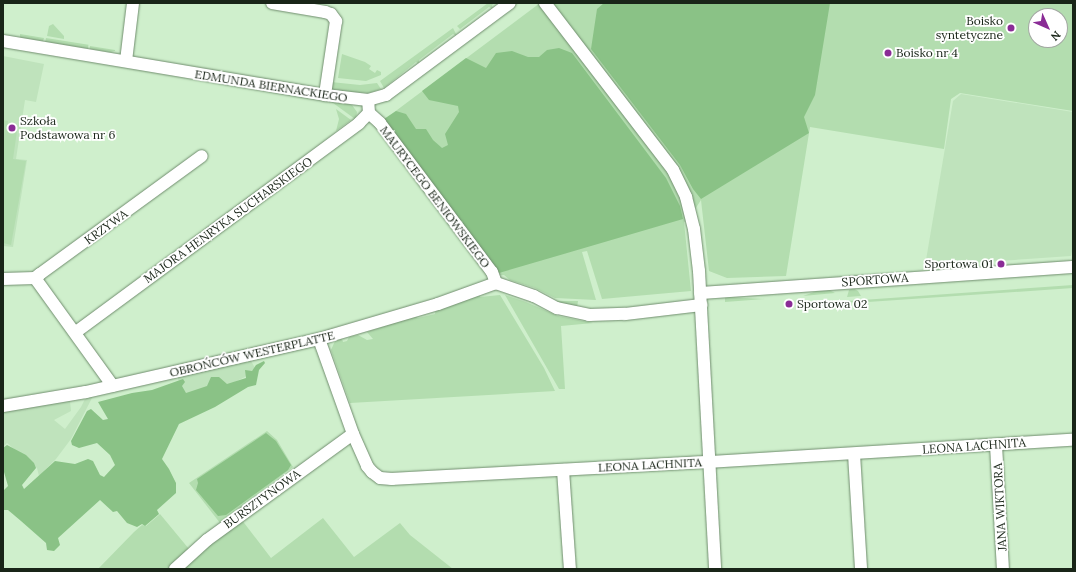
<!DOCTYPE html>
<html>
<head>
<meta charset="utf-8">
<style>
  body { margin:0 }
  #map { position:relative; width:1076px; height:572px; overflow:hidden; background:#cfefcc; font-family:Lora,serif }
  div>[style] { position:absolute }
  .built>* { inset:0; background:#bfe3bc }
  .green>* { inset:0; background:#b3ddaf; transform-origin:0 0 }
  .forest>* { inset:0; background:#8ac286 }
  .roads { filter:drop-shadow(0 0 1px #708d6e) drop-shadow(0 0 1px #708d6e) }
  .minor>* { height:12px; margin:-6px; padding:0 6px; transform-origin:6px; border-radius:6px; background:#fff }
  .dots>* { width:11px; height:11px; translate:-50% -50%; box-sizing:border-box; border:2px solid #fff; border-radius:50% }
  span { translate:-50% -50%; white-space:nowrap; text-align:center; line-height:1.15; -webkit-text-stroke:3.5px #fff; paint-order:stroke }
  .poi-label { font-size:12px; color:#192518 }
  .right { translate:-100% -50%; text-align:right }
  .left { translate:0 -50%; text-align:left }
  .street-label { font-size:12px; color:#192518 }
  .frame { position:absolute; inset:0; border:4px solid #192518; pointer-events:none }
  .north { position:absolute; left:1028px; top:8px; width:40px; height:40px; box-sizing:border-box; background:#fff; border:1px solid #a3a8a3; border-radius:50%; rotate:135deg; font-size:11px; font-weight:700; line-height:16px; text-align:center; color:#192518 }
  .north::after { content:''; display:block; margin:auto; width:14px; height:18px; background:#8a2c96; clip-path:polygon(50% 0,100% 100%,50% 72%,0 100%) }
</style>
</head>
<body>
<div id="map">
  <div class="built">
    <i style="clip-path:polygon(3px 56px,44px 64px,36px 102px,25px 100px,16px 159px,27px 160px,13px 247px,3px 246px)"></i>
    <i style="clip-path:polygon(961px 94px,1073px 112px,1073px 246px,1071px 256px,925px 266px,953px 101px)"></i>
    <i style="clip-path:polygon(250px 359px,255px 368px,245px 377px,227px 386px,183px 396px,177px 375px)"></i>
    <i style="clip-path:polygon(93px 396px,71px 439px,56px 459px,39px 476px,37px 468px,7px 443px,3px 447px,3px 411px,70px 401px,71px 411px,54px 420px,65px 429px,81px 407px,86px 397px)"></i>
  </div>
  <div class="green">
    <i style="clip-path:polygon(488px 3px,495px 3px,492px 5px,493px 9px,489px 7px,460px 29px,457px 26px)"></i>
    <i style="clip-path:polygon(evenodd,540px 3px,1073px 3px,1073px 111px,960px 93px,951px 99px,944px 149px,810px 127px,786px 276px,727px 278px,709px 271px,701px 200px,688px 220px,684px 222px,691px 291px,602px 299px,587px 251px,582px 252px,596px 300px,555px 298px,535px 288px,510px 280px,504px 275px,490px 276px,377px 125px,540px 3px,1036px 16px,1060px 16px,1060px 40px,1036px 40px,1036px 16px)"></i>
    <i style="clip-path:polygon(53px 24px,64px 36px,64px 39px,47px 36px,49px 26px)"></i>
    <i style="clip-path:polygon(453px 28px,457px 36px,453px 34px,419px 60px,419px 64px,416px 62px,384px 88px,380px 81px)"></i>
    <i style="clip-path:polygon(20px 34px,44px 38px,43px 41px,20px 38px)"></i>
    <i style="left:46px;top:38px;width:43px;height:4px;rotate:9deg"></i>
    <i style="clip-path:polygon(90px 46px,115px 50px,115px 51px,110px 52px,90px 49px)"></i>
    <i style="clip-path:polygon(342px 54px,365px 62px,371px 66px,369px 69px,375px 73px,377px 70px,381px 72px,381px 75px,366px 81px,338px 78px)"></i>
    <i style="clip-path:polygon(331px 82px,360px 85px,377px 83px,381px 89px,369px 93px,348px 92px,331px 89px)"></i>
    <i style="clip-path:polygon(329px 100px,352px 105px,357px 112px,356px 118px,355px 119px)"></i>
    <i style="clip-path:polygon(336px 109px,351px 120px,336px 131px,339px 119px)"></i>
    <i style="clip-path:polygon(3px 120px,8px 121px,7px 129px,17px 131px,13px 159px,26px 161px,11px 245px,3px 243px)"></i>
    <i style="clip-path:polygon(1073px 285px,1073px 288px,853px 303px,848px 301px)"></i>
    <i style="clip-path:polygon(853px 288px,858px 291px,861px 296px,847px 297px,849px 290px)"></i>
    <i style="clip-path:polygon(829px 290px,835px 293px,803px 296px,817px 291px)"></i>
    <i style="clip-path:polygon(480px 294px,480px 297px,500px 295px,544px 368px,555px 391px,350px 403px,331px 350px,335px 341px,342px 339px,343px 342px,347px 341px,349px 337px,358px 335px,367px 340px,373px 339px,367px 332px,415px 316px,418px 318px,435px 314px,436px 309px)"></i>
    <i style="clip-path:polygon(505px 295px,526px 302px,558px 316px,593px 323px,561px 326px,565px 389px,559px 389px)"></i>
    <i style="clip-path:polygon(725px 297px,727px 297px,765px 299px,725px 302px)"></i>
    <i style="clip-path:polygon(554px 301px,578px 301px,577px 308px)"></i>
    <i style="clip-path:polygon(267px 431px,277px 440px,293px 467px,235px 511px,271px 558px,323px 518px,354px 557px,400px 523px,410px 535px,453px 569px,98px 569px,134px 532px,142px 525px,146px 526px,160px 514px,189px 549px,220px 523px,189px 483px)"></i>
  </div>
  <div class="forest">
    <i style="clip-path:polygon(604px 3px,830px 3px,815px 95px,804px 117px,809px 133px,701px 199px,693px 189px,680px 165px,591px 49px,597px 9px)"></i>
    <i style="clip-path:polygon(559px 48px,572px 53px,666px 178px,680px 206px,683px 219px,499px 273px,384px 119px,396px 111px,406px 114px,416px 129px,426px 129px,433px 140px,442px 148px,448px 145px,445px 134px,459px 112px,458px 106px,429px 100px,422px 91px,466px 58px,486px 68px,496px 53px,512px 51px,528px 57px,539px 57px,547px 50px)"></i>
    <i style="clip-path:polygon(264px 361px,265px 363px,259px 370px,256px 385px,248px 387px,215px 407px,179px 424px,162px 459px,169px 469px,176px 483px,176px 493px,157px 510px,159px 514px,145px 526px,142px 524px,137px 527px,127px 523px,117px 511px,113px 512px,100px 500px,58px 538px,60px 545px,54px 551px,47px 550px,46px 543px,21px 521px,8px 510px,3px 510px,3px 491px,8px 486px,4px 472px,3px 453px,3px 448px,7px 445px,26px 455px,34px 463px,36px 468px,22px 485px,24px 489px,55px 461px,75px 464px,88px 459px,93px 461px,100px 475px,104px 477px,115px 465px,110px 455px,97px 443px,79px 448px,72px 445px,71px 441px,87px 411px,91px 409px,103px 420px,108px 419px,98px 402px,132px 393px,152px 390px,183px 379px,185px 382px,182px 386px,186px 393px,207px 386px,211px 377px,219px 377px,227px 384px,246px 378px,245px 370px,252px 371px,256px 365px)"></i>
    <i style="clip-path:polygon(266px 433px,276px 441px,291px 465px,288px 470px,226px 515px,218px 516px,196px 490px,198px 483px,197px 479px)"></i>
  </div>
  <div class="roads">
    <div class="minor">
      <i style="left:272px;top:3px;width:54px;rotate:9.6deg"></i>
      <i style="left:325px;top:12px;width:6px;rotate:18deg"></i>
      <i style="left:331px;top:14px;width:9px;rotate:54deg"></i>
      <i style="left:336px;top:21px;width:75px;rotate:98.5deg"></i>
      <i style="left:545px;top:3px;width:210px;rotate:52.5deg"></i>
      <i style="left:673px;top:170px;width:30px;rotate:64deg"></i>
      <i style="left:686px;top:197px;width:33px;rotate:76deg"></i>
      <i style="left:694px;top:229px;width:42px;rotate:83.2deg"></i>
      <i style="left:699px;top:271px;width:298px;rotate:86.9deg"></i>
      <i style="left:3px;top:41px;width:326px;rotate:9.5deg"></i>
      <i style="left:325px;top:95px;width:43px;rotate:6.6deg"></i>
      <i style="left:368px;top:100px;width:19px;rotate:-16deg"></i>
      <i style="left:386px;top:95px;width:154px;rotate:-36.6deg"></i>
      <i style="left:126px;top:61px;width:58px;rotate:-83.1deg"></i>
      <i style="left:369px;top:113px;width:15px;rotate:42deg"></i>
      <i style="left:380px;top:123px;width:186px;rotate:53.1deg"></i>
      <i style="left:492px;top:272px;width:12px;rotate:70deg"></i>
      <i style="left:35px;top:278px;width:133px;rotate:54.2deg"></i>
      <i style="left:3px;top:279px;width:32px;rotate:-2deg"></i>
      <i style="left:35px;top:278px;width:6px;rotate:-39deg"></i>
      <i style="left:40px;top:274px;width:200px;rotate:-36.1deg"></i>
      <i style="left:496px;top:283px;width:40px;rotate:18.9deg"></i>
      <i style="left:534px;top:296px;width:26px;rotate:28deg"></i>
      <i style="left:557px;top:308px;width:33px;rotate:12deg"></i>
      <i style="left:589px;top:315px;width:36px;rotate:-2deg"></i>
      <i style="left:625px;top:314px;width:77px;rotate:-6.8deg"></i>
      <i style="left:700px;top:293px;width:374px;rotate:-4deg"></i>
      <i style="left:76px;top:332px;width:352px;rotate:-36.4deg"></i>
      <i style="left:359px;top:123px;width:14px;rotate:-45deg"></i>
      <i style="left:369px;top:113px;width:13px;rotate:-94deg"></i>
      <i style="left:319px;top:339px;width:101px;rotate:70.3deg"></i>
      <i style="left:353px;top:434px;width:35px;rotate:66deg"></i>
      <i style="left:367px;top:466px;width:8px;rotate:50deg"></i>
      <i style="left:372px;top:472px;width:10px;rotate:37deg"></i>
      <i style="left:380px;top:478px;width:12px;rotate:5deg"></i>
      <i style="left:392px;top:479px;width:317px;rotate:-3.1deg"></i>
      <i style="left:709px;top:462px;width:365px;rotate:-3.5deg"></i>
      <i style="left:3px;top:406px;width:84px;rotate:-9.6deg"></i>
      <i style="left:86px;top:392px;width:239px;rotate:-12.8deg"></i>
      <i style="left:319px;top:339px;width:124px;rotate:-16.4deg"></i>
      <i style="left:438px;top:304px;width:62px;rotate:-19.9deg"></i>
      <i style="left:996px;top:445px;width:124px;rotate:86.8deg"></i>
      <i style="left:854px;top:454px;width:115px;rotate:86.5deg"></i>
      <i style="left:563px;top:470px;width:99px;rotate:86deg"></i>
      <i style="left:175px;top:569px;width:43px;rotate:-42.2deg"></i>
      <i style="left:207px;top:540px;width:180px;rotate:-36deg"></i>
    </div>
  </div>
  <div class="dots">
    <i style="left:1011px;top:28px;background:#8a2c96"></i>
    <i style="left:888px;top:53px;background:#8a2c96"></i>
    <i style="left:12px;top:128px;background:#8a2c96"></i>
    <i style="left:1001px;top:264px;background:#8a2c96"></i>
    <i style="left:789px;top:304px;background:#8a2c96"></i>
  </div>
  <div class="poi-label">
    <span class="right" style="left:1003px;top:28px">Boisko<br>syntetyczne</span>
    <span class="left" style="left:896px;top:53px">Boisko nr 4</span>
    <span class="left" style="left:20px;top:128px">Szkoła<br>Podstawowa nr 6</span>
    <span class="right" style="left:993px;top:264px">Sportowa 01</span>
    <span class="left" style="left:797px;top:304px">Sportowa 02</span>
  </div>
  <div class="street-label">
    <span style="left:271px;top:86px;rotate:9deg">EDMUNDA BIERNACKIEGO</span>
    <span style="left:435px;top:197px;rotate:53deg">MAURYCEGO BENIOWSKIEGO</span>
    <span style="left:228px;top:220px;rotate:-36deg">MAJORA HENRYKA SUCHARSKIEGO</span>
    <span style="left:106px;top:227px;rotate:-36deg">KRZYWA</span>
    <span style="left:875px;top:280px;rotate:-4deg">SPORTOWA</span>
    <span style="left:252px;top:354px;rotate:-13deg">OBROŃCÓW WESTERPLATTE</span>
    <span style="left:974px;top:446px;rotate:-4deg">LEONA LACHNITA</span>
    <span style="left:650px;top:465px;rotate:-3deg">LEONA LACHNITA</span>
    <span style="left:262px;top:499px;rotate:-36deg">BURSZTYNOWA</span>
    <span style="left:1000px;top:507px;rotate:-93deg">JANA WIKTORA</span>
  </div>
  <div class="frame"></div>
  <div class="north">N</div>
</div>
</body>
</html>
